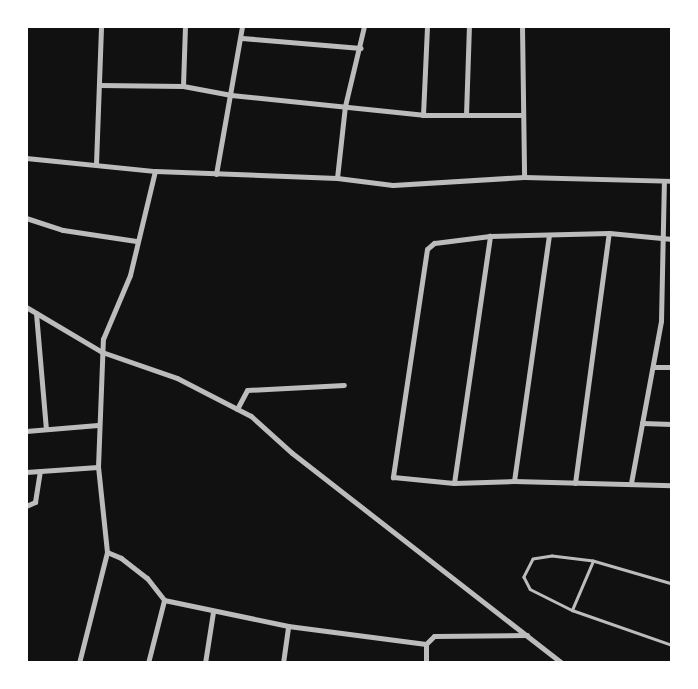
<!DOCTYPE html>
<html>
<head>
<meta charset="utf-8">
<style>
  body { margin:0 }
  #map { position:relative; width:698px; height:689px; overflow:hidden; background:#111; font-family:Lato,sans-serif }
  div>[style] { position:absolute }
  .service>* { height:2.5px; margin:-1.25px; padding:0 1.25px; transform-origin:1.25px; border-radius:1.25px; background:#bcbcbc }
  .minor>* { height:5px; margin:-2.5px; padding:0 2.5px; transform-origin:2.5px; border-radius:2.5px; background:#bcbcbc }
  span { translate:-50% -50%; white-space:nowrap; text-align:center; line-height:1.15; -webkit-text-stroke:5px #fff; paint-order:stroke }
  .frame { position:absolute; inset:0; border:28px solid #fff; pointer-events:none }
</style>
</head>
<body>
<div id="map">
  <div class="service">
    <i style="left:672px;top:584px;width:82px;rotate:-163.8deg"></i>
    <i style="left:593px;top:561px;width:41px;rotate:-173deg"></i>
    <i style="left:552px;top:556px;width:19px;rotate:171deg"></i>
    <i style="left:533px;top:559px;width:20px;rotate:117deg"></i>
    <i style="left:524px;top:577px;width:13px;rotate:63deg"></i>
    <i style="left:530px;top:589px;width:47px;rotate:26.6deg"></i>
    <i style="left:572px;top:610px;width:106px;rotate:19.3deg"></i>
    <i style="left:572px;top:610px;width:53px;rotate:-66.8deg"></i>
  </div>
  <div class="minor">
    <i style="left:522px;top:26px;width:151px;rotate:89.2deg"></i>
    <i style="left:242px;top:38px;width:119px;rotate:4.8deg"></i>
    <i style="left:100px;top:85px;width:83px;rotate:0.7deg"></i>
    <i style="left:183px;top:86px;width:49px;rotate:10.6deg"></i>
    <i style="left:231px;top:95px;width:193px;rotate:5.9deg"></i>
    <i style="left:423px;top:115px;width:99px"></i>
    <i style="left:183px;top:86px;width:60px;rotate:-88.1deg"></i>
    <i style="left:423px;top:115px;width:89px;rotate:-87.4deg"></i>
    <i style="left:466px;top:115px;width:89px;rotate:-88.1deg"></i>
    <i style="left:26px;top:158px;width:130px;rotate:5.8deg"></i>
    <i style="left:155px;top:171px;width:182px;rotate:2.2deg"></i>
    <i style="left:337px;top:178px;width:56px;rotate:7.1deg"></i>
    <i style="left:393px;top:185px;width:131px;rotate:-3.5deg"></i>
    <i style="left:524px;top:177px;width:148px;rotate:1.5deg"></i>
    <i style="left:96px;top:164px;width:138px;rotate:-87.9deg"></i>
    <i style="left:216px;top:174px;width:150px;rotate:-80deg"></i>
    <i style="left:337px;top:178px;width:72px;rotate:-83.7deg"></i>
    <i style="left:345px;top:106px;width:82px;rotate:-76.6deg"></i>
    <i style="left:26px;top:218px;width:39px;rotate:18deg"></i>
    <i style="left:63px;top:230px;width:74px;rotate:8.6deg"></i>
    <i style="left:672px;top:239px;width:63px;rotate:-174.6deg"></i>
    <i style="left:609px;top:233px;width:119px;rotate:178.6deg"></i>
    <i style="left:490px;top:236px;width:56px;rotate:172.9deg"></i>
    <i style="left:434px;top:243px;width:9px;rotate:139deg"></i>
    <i style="left:427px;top:249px;width:231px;rotate:98.5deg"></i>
    <i style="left:393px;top:477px;width:61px;rotate:5.6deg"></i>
    <i style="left:454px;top:483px;width:60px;rotate:-1.9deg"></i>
    <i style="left:514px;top:481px;width:158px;rotate:1.5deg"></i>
    <i style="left:26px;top:307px;width:88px;rotate:30.6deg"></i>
    <i style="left:102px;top:352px;width:79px;rotate:19.1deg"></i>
    <i style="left:177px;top:378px;width:83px;rotate:27.2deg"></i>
    <i style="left:251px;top:416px;width:55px;rotate:42.1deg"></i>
    <i style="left:292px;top:453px;width:342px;rotate:37.9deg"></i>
    <i style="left:36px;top:313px;width:116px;rotate:85.1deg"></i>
    <i style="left:654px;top:367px;width:18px"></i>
    <i style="left:237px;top:409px;width:21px;rotate:-62deg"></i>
    <i style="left:247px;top:390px;width:97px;rotate:-3deg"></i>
    <i style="left:642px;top:423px;width:30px;rotate:2deg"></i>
    <i style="left:26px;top:431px;width:72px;rotate:-4.8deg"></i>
    <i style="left:26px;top:472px;width:72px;rotate:-4deg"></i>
    <i style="left:514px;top:481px;width:248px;rotate:-81.9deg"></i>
    <i style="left:454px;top:483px;width:250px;rotate:-81.7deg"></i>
    <i style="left:575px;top:483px;width:252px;rotate:-82.3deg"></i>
    <i style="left:631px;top:483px;width:165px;rotate:-79.5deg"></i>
    <i style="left:661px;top:321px;width:140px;rotate:-88.8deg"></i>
    <i style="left:26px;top:506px;width:10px;rotate:-24deg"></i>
    <i style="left:35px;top:502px;width:31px;rotate:-81deg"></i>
    <i style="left:107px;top:552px;width:15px;rotate:23deg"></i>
    <i style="left:121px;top:558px;width:33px;rotate:38deg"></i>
    <i style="left:147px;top:578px;width:28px;rotate:52deg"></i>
    <i style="left:164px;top:600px;width:127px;rotate:11.8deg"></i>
    <i style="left:288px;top:626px;width:139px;rotate:7.4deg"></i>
    <i style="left:79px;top:663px;width:114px;rotate:-75.8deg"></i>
    <i style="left:107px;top:552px;width:85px;rotate:-96deg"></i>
    <i style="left:98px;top:467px;width:128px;rotate:-87.8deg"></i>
    <i style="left:103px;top:339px;width:69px;rotate:-67.1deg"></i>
    <i style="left:130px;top:275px;width:107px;rotate:-76.5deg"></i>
    <i style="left:148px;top:663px;width:65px;rotate:-75.7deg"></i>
    <i style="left:205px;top:663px;width:52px;rotate:-81.1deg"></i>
    <i style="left:283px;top:663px;width:37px;rotate:-82deg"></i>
    <i style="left:426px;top:663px;width:19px;rotate:-90deg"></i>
    <i style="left:426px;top:644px;width:11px;rotate:-45deg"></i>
    <i style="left:434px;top:636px;width:93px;rotate:-0.6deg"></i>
  </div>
  <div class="frame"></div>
</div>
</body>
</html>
